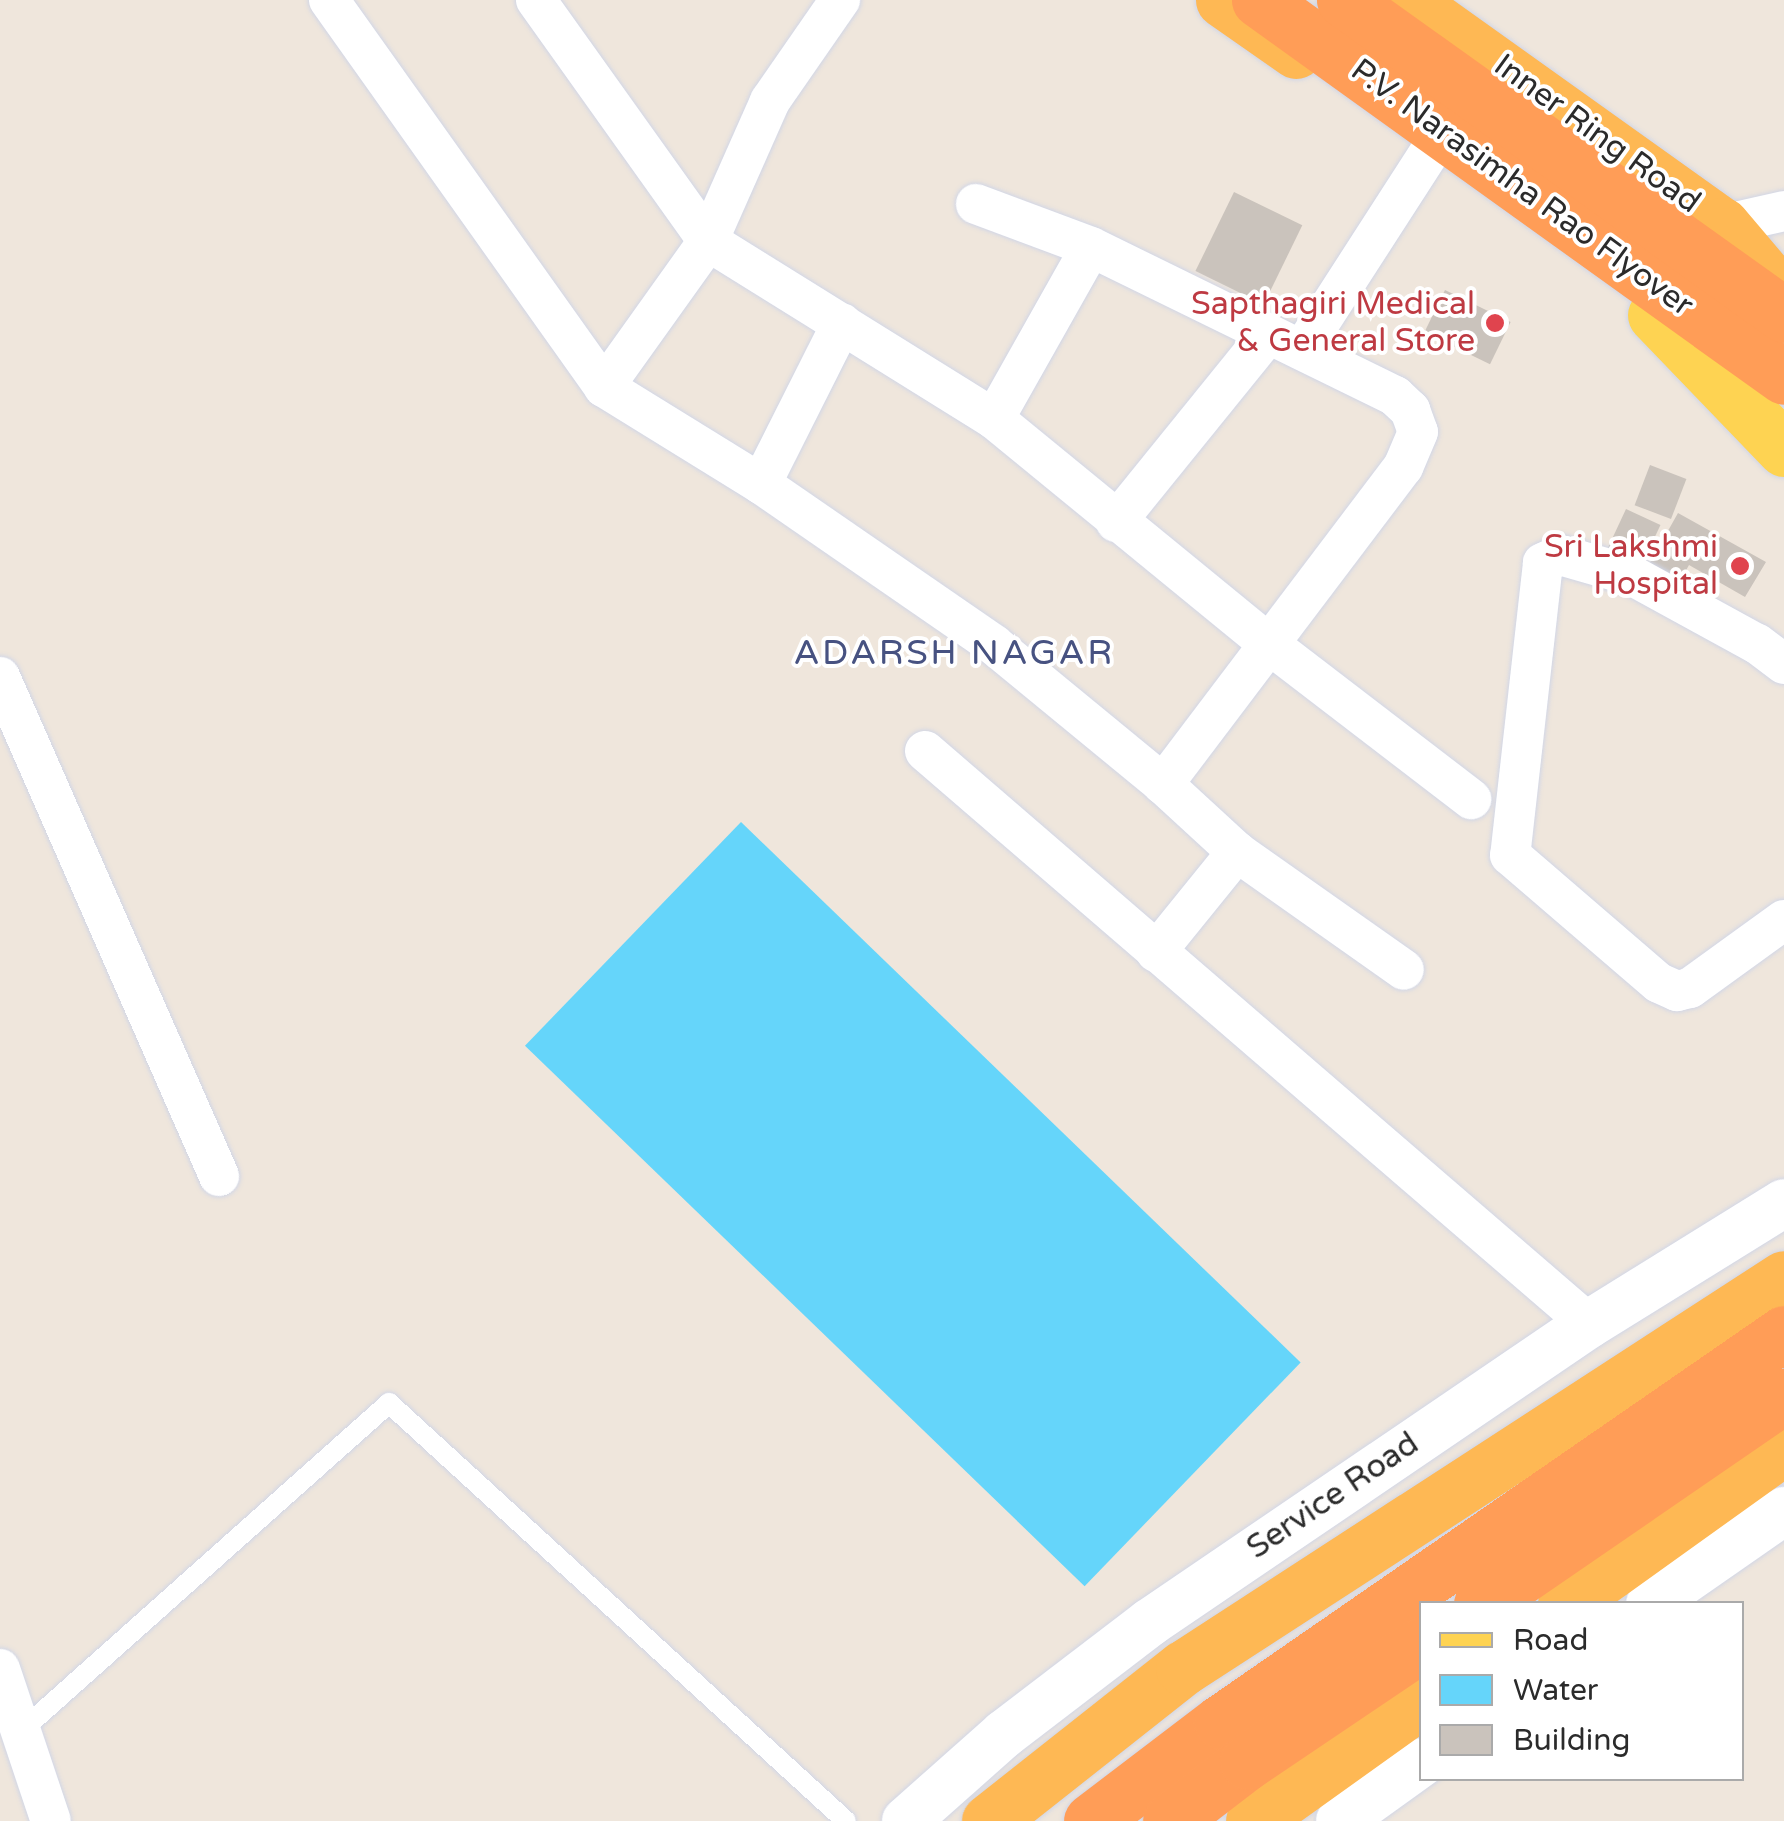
<!DOCTYPE html>
<html>
<head>
<meta charset="utf-8">
<style>
  body { margin:0 }
  #map { position:relative; width:1784px; height:1821px; overflow:hidden; background:#efe6dc; font-family:"Varela Round",sans-serif }
  div>[style] { position:absolute }
  .water>* { inset:0; background:#65d5fa; transform-origin:0 0 }
  .building>* { inset:0; background:#cac3bc; transform-origin:0 0 }
  .roads { filter:drop-shadow(0 0 2px #d1d6e6) drop-shadow(0 0 2px #d1d6e6) }
  .service>* { height:20px; margin:-10px; padding:0 10px; transform-origin:10px; border-radius:10px; background:#fff }
  .minor>* { height:40px; margin:-20px; padding:0 20px; transform-origin:20px; border-radius:20px; background:#fff }
  .tertiary>* { height:48px; margin:-24px; padding:0 24px; transform-origin:24px; border-radius:24px; background:#fff }
  .primary>* { height:55px; margin:-27.5px; padding:0 27.5px; transform-origin:27.5px; border-radius:27.5px; background:#fed352 }
  .trunk>* { height:55px; margin:-27.5px; padding:0 27.5px; transform-origin:27.5px; border-radius:27.5px; background:#feb854 }
  .motorway>* { height:55px; margin:-27.5px; padding:0 27.5px; transform-origin:27.5px; border-radius:27.5px; background:#ff9d57 }
  .dots>* { width:28px; height:28px; translate:-50% -50%; box-sizing:border-box; border:5px solid #fff; border-radius:50% }
  span { translate:-50% -50%; white-space:nowrap; text-align:center; line-height:1.15; -webkit-text-stroke:8px #fff; paint-order:stroke }
  .street-label { font-size:32px; color:#2b2b2b }
  .health-label { font-size:32px; color:#be3a42 }
  .right { translate:-100% -50%; text-align:right }
  .neighbourhood-label { font-size:35px; color:#475281; letter-spacing:2.5px }
  .legend { position:absolute; left:1419px; top:1601px; width:325px; height:180px; box-sizing:border-box; background:#fff; border:2px solid #aaa; margin:0; padding:12px 18px; list-style:none; font-size:30px; color:#2b2b2b }
  .legend li { display:flex; align-items:center; gap:20px; height:50px }
  .legend b { width:50px; border:2px solid #aaa }
</style>
</head>
<body>
<div id="map">
  <div class="water">
    <i style="left:741px;top:822px;width:778px;height:311px;rotate:44deg"></i>
  </div>
  <div class="building">
    <i style="left:1234px;top:192px;width:76px;height:88px;rotate:26deg"></i>
    <i style="left:1445px;top:290px;width:73px;height:47px;rotate:26deg"></i>
    <i style="left:1650px;top:465px;width:39px;height:43px;rotate:21deg"></i>
    <i style="left:1626px;top:509px;width:38px;height:46px;rotate:25deg"></i>
    <i style="clip-path:polygon(1678px 513px,1766px 562px,1745px 597px,1689px 565px,1673px 594px,1642px 577px)"></i>
  </div>
  <div class="roads">
    <div class="service">
      <i style="left:21px;top:1731px;width:493px;rotate:-41.7deg"></i>
      <i style="left:389px;top:1403px;width:619px;rotate:42.45deg"></i>
    </div>
    <div class="minor">
      <i style="left:329px;top:0;width:475px;rotate:54.6deg"></i>
      <i style="left:604px;top:387px;width:185px;rotate:31.7deg"></i>
      <i style="left:761px;top:484px;width:283px;rotate:34.6deg"></i>
      <i style="left:994px;top:645px;width:219px;rotate:39.4deg"></i>
      <i style="left:1163px;top:784px;width:100px;rotate:42.6deg"></i>
      <i style="left:1237px;top:852px;width:204px;rotate:35.2deg"></i>
      <i style="left:536px;top:0;width:296px;rotate:54.5deg"></i>
      <i style="left:708px;top:241px;width:337px;rotate:31.9deg"></i>
      <i style="left:994px;top:419px;width:355px;rotate:39.3deg"></i>
      <i style="left:1269px;top:644px;width:255px;rotate:37.5deg"></i>
      <i style="left:976px;top:204px;width:123px;rotate:20.5deg"></i>
      <i style="left:1091px;top:247px;width:339px;rotate:26.1deg"></i>
      <i style="left:1395px;top:396px;width:21px;rotate:43deg"></i>
      <i style="left:1410px;top:410px;width:23px;rotate:70deg"></i>
      <i style="left:1418px;top:432px;width:38px;rotate:113deg"></i>
      <i style="left:1403px;top:467px;width:398px;rotate:127.1deg"></i>
      <i style="left:1722px;top:225px;width:64px;rotate:-12.7deg"></i>
      <i style="left:1302px;top:350px;width:242px;rotate:-57.2deg"></i>
      <i style="left:604px;top:387px;width:179px;rotate:-54.5deg"></i>
      <i style="left:708px;top:241px;width:153px;rotate:-66.1deg"></i>
      <i style="left:770px;top:101px;width:123px;rotate:-55.3deg"></i>
      <i style="left:994px;top:419px;width:197px;rotate:-60.6deg"></i>
      <i style="left:761px;top:484px;width:180px;rotate:-63.3deg"></i>
      <i style="left:1116px;top:522px;width:242px;rotate:-51deg"></i>
      <i style="left:1784px;top:664px;width:34px;rotate:-143deg"></i>
      <i style="left:1757px;top:644px;width:141px;rotate:-151.3deg"></i>
      <i style="left:1633px;top:576px;width:76px;rotate:-164deg"></i>
      <i style="left:1560px;top:555px;width:19px;rotate:155deg"></i>
      <i style="left:1543px;top:563px;width:294px;rotate:96.4deg"></i>
      <i style="left:1510px;top:855px;width:196px;rotate:40.7deg"></i>
      <i style="left:1659px;top:983px;width:20px;rotate:24deg"></i>
      <i style="left:1677px;top:991px;width:13px;rotate:-13deg"></i>
      <i style="left:1690px;top:988px;width:116px;rotate:-35.9deg"></i>
      <i style="left:0;top:677px;width:545px;rotate:66.3deg"></i>
      <i style="left:925px;top:751px;width:877px;rotate:40.79deg"></i>
      <i style="left:1156px;top:952px;width:129px;rotate:-51deg"></i>
      <i style="left:0;top:1669px;width:160px;rotate:71.5deg"></i>
    </div>
    <div class="tertiary">
      <i style="left:1650px;top:1604px;width:163px;rotate:-34.8deg"></i>
      <i style="left:906px;top:1821px;width:131px;rotate:-41.6deg"></i>
      <i style="left:1004px;top:1734px;width:183px;rotate:-37.4deg"></i>
      <i style="left:1149px;top:1623px;width:532px;rotate:-34.2deg"></i>
      <i style="left:1589px;top:1324px;width:229px;rotate:-31.8deg"></i>
      <i style="left:1340px;top:1821px;width:101px;rotate:-35.7deg"></i>
    </div>
    <div class="primary">
      <i style="left:1655px;top:315px;width:186px;rotate:46.1deg"></i>
    </div>
    <div class="trunk">
      <i style="left:1223px;top:0;width:89px;rotate:34.9deg"></i>
      <i style="left:1406px;top:0;width:388px;rotate:35.5deg"></i>
      <i style="left:1722px;top:225px;width:96px;rotate:49.7deg"></i>
      <i style="left:1565px;top:1604px;width:269px;rotate:-35.6deg"></i>
      <i style="left:989px;top:1821px;width:247px;rotate:-38.3deg"></i>
      <i style="left:1183px;top:1668px;width:716px;rotate:-32.98deg"></i>
      <i style="left:1253px;top:1821px;width:208px;rotate:-35.6deg"></i>
    </div>
    <div class="motorway">
      <i style="left:1259px;top:0;width:646px;rotate:35.68deg"></i>
      <i style="left:1344px;top:0;width:541px;rotate:35.6deg"></i>
      <i style="left:1481px;top:1604px;width:368px;rotate:-34.5deg"></i>
      <i style="left:1091px;top:1821px;width:163px;rotate:-37.3deg"></i>
      <i style="left:1221px;top:1722px;width:684px;rotate:-34.64deg"></i>
      <i style="left:1170px;top:1821px;width:97px;rotate:-37.5deg"></i>
      <i style="left:1247px;top:1762px;width:211px;rotate:-34deg"></i>
    </div>
  </div>
  <div class="dots">
    <i style="left:1495px;top:323px;background:#e0444e"></i>
    <i style="left:1740px;top:566px;background:#e0444e"></i>
  </div>
  <div class="street-label">
    <span style="left:1597px;top:134px;rotate:36deg">Inner Ring Road</span>
    <span style="left:1522px;top:188px;rotate:36deg">P.V. Narasimha Rao Flyover</span>
    <span style="left:1333px;top:1496px;rotate:-34deg">Service Road</span>
  </div>
  <div class="health-label">
    <span class="right" style="left:1475px;top:323px">Sapthagiri Medical<br>&amp; General Store</span>
    <span class="right" style="left:1718px;top:566px">Sri Lakshmi<br>Hospital</span>
  </div>
  <div class="neighbourhood-label">
    <span style="left:954px;top:653px">ADARSH NAGAR</span>
  </div>
  <ul class="legend">
  <li><b style="height:12px;background:#fed352"></b>Road</li>
  <li><b style="height:28px;background:#65d5fa"></b>Water</li>
  <li><b style="height:28px;background:#cac3bc"></b>Building</li>
  </ul>
</div>
</body>
</html>
